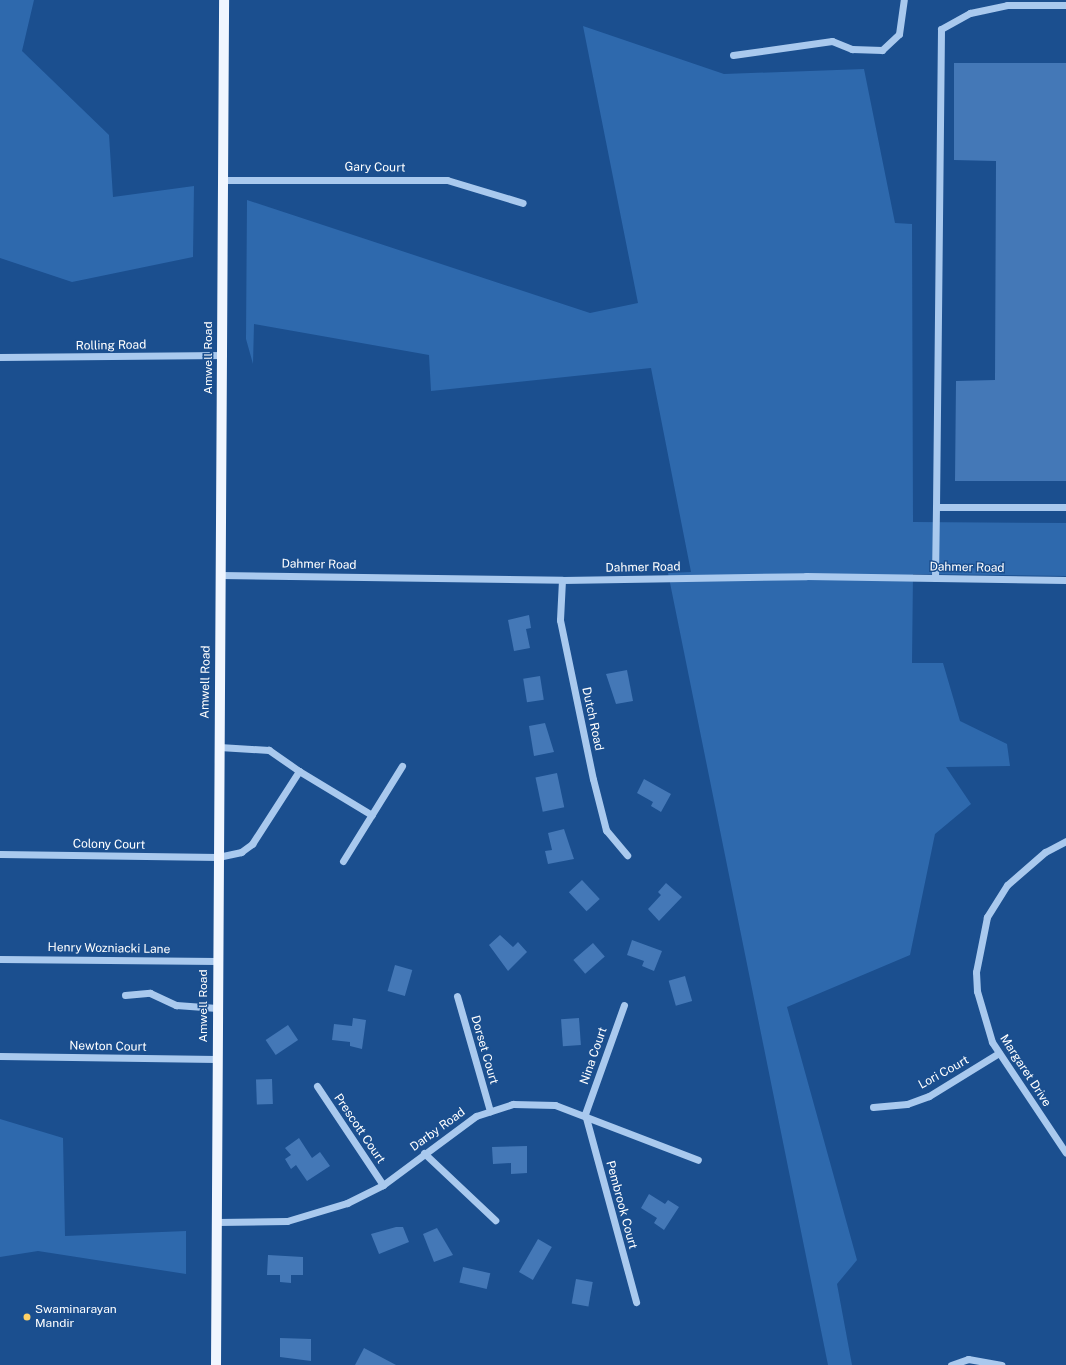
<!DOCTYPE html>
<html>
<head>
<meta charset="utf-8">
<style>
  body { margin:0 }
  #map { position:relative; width:1066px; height:1365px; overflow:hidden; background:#1b4f8f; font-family:"Public Sans",sans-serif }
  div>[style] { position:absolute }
  .green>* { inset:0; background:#2e69ad }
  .building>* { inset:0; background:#4478b7; transform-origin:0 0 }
  .minor>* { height:7px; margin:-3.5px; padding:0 3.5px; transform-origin:3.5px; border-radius:3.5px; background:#a9c9ee }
  .major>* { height:10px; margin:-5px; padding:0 5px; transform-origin:5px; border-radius:5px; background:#f0f6ff }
  .dots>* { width:11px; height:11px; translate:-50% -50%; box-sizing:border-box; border:2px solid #1b4f8f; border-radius:50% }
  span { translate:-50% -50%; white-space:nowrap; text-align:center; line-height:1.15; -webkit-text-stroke:3px #1b4f8f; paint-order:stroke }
  .street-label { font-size:12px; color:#fff }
  .poi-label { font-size:12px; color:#fff }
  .left { translate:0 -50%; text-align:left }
</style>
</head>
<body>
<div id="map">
  <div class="green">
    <i style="clip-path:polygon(0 0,34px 0,22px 51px,109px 135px,113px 197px,194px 186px,193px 257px,72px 282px,0 258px)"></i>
    <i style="clip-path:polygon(583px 26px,724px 74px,864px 69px,895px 223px,912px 224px,913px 522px,1066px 523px,1066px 576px,913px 574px,912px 663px,943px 663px,960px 721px,1007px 744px,1010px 766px,946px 767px,971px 804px,935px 834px,910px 955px,787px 1007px,857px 1260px,837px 1284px,852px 1365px,828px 1365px,668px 573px,691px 572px,651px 368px,431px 391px,429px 355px,254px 324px,253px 364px,246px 339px,247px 200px,590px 313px,638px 303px)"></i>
    <i style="clip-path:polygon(0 1119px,63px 1138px,65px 1236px,186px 1231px,186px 1274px,38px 1251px,0 1257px)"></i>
  </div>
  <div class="building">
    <i style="clip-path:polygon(954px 63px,1066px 63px,1066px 481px,955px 481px,956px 381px,995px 380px,996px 161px,954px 160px)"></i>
    <i style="clip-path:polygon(529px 615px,531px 628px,526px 629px,530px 648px,514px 651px,508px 620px)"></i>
    <i style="clip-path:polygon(627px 670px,633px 701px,616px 704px,606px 674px)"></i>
    <i style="left:540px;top:676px;width:24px;height:17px;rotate:81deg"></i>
    <i style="clip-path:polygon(545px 723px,554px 752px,534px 756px,529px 726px)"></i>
    <i style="left:557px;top:773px;width:35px;height:22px;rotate:78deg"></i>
    <i style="clip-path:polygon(644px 779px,671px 794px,661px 812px,651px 806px,653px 802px,637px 793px)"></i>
    <i style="clip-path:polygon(564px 829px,574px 859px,548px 864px,545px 851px,552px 850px,548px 833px)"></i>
    <i style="left:582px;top:880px;width:26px;height:18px;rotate:47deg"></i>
    <i style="clip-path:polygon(666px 883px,682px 897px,659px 921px,648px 909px,661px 895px,658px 892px)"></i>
    <i style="clip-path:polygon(500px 935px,513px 947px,518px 942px,527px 952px,508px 971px,489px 945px)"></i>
    <i style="clip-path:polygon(632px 940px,662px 951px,654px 971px,642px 966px,644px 961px,627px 955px)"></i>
    <i style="left:593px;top:943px;width:18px;height:26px;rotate:49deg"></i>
    <i style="left:395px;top:965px;width:18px;height:27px;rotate:16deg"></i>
    <i style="left:685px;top:976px;width:26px;height:17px;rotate:74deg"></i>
    <i style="clip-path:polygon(353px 1018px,366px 1020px,362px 1049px,350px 1046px,350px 1042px,332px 1040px,334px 1024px,352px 1026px)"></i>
    <i style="left:579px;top:1018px;width:27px;height:18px;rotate:86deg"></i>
    <i style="left:288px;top:1025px;width:18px;height:27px;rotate:56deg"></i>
    <i style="left:272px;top:1079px;width:25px;height:16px;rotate:88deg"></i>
    <i style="clip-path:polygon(299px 1138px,312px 1158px,320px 1152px,330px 1166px,307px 1181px,296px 1165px,291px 1169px,285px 1159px,291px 1155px,285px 1148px)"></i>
    <i style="clip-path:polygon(527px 1146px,527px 1173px,511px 1174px,511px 1163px,493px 1164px,492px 1147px)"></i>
    <i style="clip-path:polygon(649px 1194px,665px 1204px,668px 1200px,679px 1207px,664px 1230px,654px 1223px,657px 1218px,641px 1208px)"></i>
    <i style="clip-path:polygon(396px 1227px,403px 1227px,409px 1242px,379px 1254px,371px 1234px)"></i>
    <i style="clip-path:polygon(437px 1228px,453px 1255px,434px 1262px,423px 1234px)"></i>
    <i style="left:538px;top:1239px;width:16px;height:38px;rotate:30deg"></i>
    <i style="clip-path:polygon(268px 1255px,303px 1257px,303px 1275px,291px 1275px,291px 1283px,280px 1282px,280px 1275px,267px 1275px)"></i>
    <i style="left:463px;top:1267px;width:28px;height:16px;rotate:13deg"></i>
    <i style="left:576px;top:1279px;width:17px;height:25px;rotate:10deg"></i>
    <i style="clip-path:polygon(280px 1338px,311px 1339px,311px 1361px,280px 1357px)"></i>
    <i style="clip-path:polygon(364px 1348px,396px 1365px,355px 1365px)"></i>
  </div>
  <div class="minor">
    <i style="left:733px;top:55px;width:100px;rotate:-8deg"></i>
    <i style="left:832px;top:41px;width:22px;rotate:22deg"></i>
    <i style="left:852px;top:49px;width:30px;rotate:2deg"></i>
    <i style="left:882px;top:50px;width:23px;rotate:-43deg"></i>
    <i style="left:899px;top:34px;width:34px;rotate:-82deg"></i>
    <i style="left:223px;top:180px;width:224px"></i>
    <i style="left:447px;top:180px;width:79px;rotate:16.8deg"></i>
    <i style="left:0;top:357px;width:223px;rotate:-0.5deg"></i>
    <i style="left:936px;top:507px;width:478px;rotate:-89.4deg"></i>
    <i style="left:941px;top:29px;width:33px;rotate:-29deg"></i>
    <i style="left:970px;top:13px;width:38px;rotate:-12deg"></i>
    <i style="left:1007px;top:5px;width:59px"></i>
    <i style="left:220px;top:575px;width:342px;rotate:0.8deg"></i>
    <i style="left:562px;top:580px;width:244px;rotate:-0.9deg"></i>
    <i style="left:806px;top:576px;width:260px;rotate:0.9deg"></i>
    <i style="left:935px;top:578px;width:71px;rotate:-89.2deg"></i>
    <i style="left:936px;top:507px;width:130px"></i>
    <i style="left:562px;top:580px;width:40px;rotate:92.9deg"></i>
    <i style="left:560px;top:620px;width:162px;rotate:78.3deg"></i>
    <i style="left:593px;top:779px;width:53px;rotate:75.7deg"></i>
    <i style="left:606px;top:830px;width:33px;rotate:50deg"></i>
    <i style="left:299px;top:771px;width:85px;rotate:31.1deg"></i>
    <i style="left:1066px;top:841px;width:24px;rotate:152deg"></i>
    <i style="left:1045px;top:852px;width:50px;rotate:139deg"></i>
    <i style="left:1007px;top:885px;width:38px;rotate:122deg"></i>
    <i style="left:987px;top:917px;width:56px;rotate:101.3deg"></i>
    <i style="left:976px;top:972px;width:19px;rotate:87deg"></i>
    <i style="left:977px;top:991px;width:53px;rotate:73.6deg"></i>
    <i style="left:992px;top:1042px;width:133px;rotate:56.3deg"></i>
    <i style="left:0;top:854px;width:218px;rotate:0.8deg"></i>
    <i style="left:218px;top:857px;width:24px;rotate:-12deg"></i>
    <i style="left:241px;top:852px;width:14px;rotate:-36deg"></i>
    <i style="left:252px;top:844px;width:87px;rotate:-57.2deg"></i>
    <i style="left:299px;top:771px;width:37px;rotate:-145deg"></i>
    <i style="left:269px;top:750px;width:50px;rotate:-176.6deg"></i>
    <i style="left:343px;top:861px;width:112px;rotate:-58.2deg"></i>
    <i style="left:0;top:959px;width:217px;rotate:0.5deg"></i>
    <i style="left:125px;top:995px;width:25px;rotate:-5deg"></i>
    <i style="left:150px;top:993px;width:29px;rotate:25deg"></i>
    <i style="left:176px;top:1005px;width:41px;rotate:4.2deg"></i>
    <i style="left:457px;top:996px;width:120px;rotate:74deg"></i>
    <i style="left:624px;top:1005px;width:116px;rotate:109.7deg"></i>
    <i style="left:585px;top:1114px;width:195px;rotate:74.8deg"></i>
    <i style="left:0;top:1056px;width:216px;rotate:0.8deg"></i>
    <i style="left:317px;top:1086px;width:119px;rotate:56.3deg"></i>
    <i style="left:873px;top:1107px;width:34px;rotate:-5deg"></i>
    <i style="left:907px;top:1104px;width:23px;rotate:-20deg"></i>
    <i style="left:929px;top:1096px;width:82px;rotate:-31.6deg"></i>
    <i style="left:424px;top:1153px;width:98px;rotate:43.3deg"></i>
    <i style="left:217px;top:1222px;width:70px;rotate:-0.8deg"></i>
    <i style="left:287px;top:1221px;width:63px;rotate:-16.7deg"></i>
    <i style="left:347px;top:1203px;width:40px;rotate:-26.6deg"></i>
    <i style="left:383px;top:1185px;width:116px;rotate:-36.6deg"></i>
    <i style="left:476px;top:1116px;width:39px;rotate:-18deg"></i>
    <i style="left:513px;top:1104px;width:42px;rotate:1.4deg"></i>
    <i style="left:555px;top:1105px;width:153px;rotate:21deg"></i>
    <i style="left:951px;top:1365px;width:18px;rotate:-19deg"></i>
    <i style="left:968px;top:1359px;width:34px;rotate:10deg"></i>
  </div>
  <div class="major">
    <i style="left:216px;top:1365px;width:1365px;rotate:-89.66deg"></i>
  </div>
  <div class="dots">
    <i style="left:27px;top:1317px;background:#ffd166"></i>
  </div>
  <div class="street-label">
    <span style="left:375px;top:168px;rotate:1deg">Gary Court</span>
    <span style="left:111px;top:346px;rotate:-1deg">Rolling Road</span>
    <span style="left:209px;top:358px;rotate:-90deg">Amwell Road</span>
    <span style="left:319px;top:565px;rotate:1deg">Dahmer Road</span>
    <span style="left:643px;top:568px;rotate:-1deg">Dahmer Road</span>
    <span style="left:967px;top:568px;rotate:1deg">Dahmer Road</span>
    <span style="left:206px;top:682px;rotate:-89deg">Amwell Road</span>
    <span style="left:592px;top:719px;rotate:78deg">Dutch Road</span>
    <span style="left:109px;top:845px;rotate:1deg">Colony Court</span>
    <span style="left:109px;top:949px;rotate:1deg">Henry Wozniacki Lane</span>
    <span style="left:204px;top:1006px;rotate:-90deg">Amwell Road</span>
    <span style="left:108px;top:1047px;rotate:1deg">Newton Court</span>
    <span style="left:484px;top:1050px;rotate:74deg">Dorset Court</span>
    <span style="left:594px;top:1056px;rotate:-71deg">Nina Court</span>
    <span style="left:1025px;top:1071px;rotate:57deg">Margaret Drive</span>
    <span style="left:944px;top:1073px;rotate:-29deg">Lori Court</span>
    <span style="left:359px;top:1129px;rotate:56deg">Prescott Court</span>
    <span style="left:438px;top:1130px;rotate:-36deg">Darby Road</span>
    <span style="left:621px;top:1205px;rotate:75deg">Pembrook Court</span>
  </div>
  <div class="poi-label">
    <span class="left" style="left:35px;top:1317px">Swaminarayan<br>Mandir</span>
  </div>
</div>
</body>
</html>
